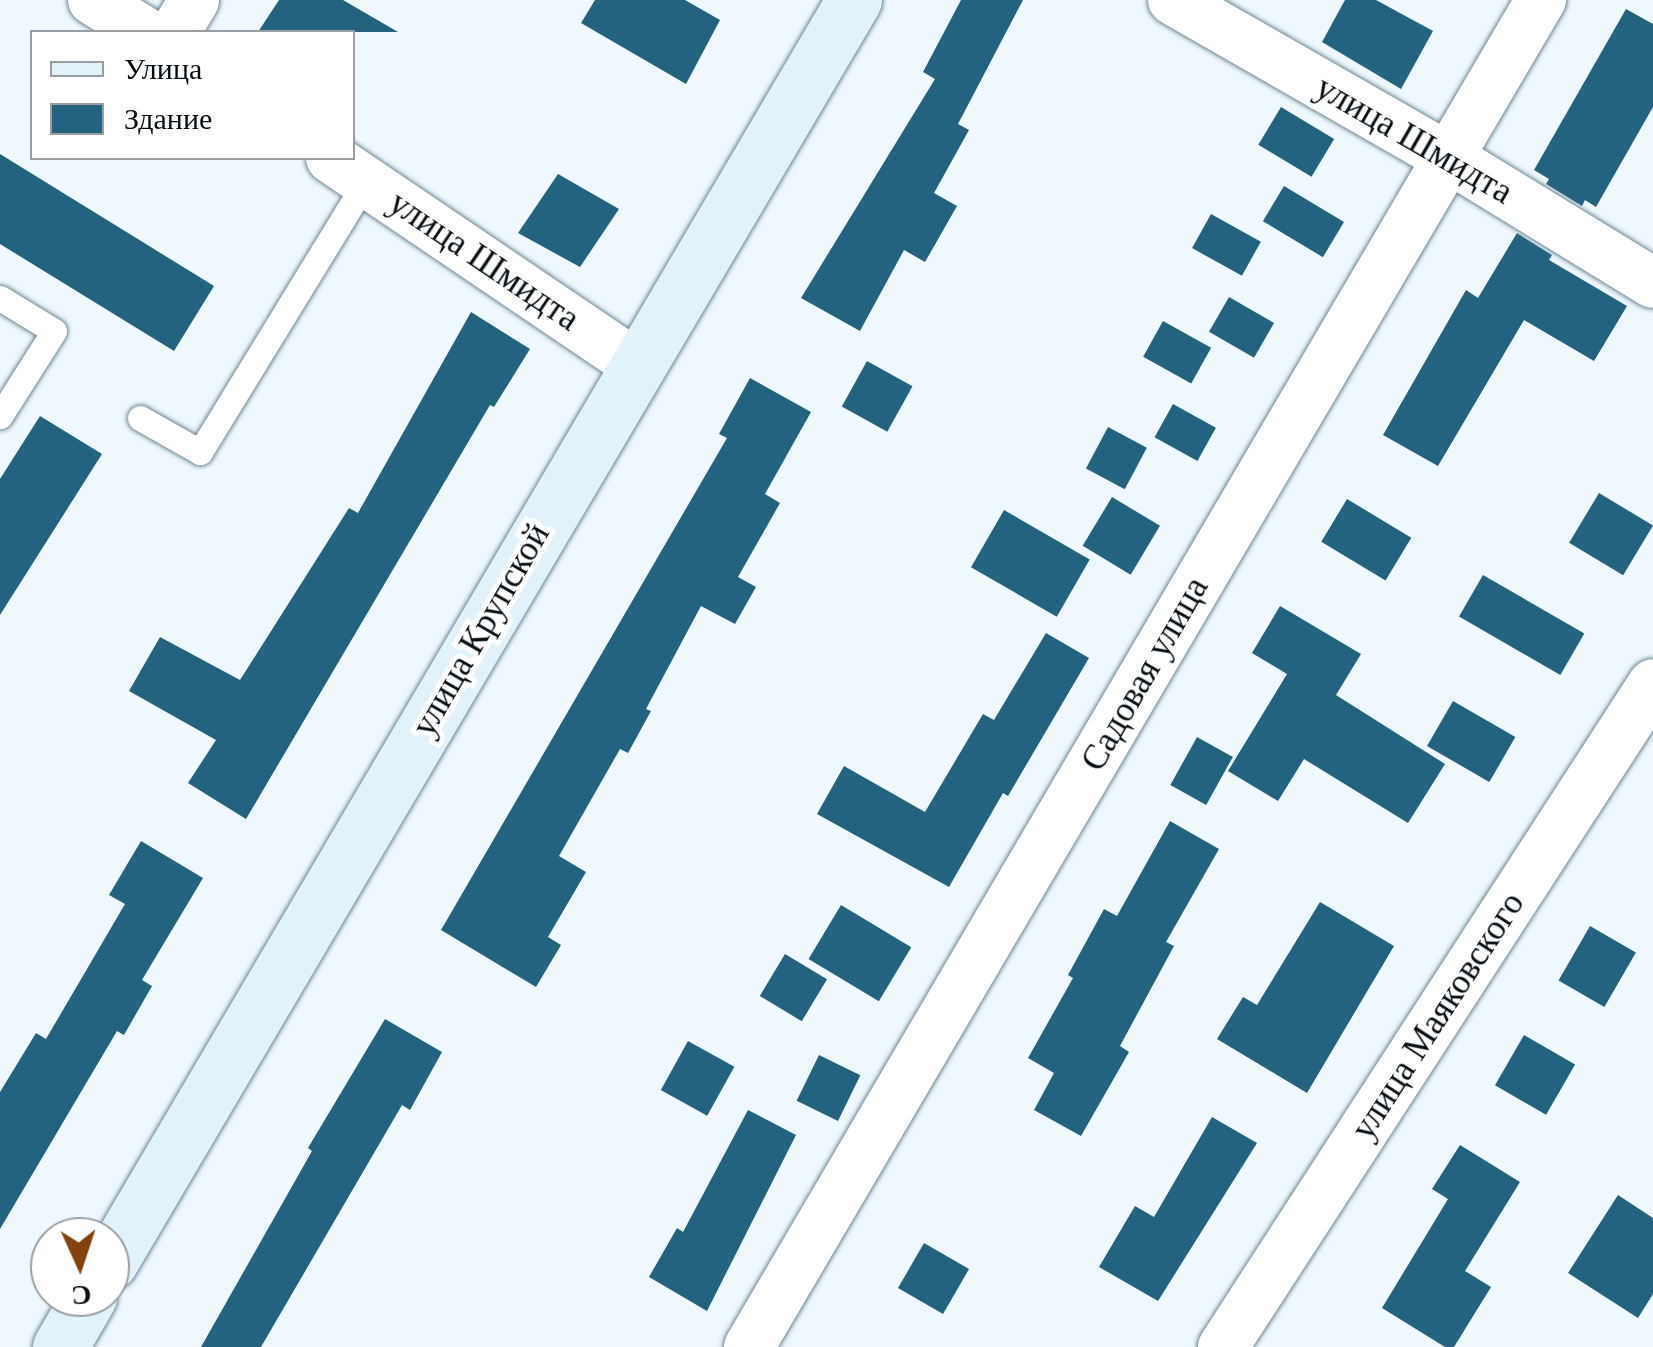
<!DOCTYPE html>
<html>
<head>
<meta charset="utf-8">
<style>
  body { margin:0 }
  #map { position:relative; width:1653px; height:1347px; overflow:hidden; background:#eef8fe; font-family:Georgia,serif }
  div>[style] { position:absolute }
  .building>* { inset:0; background:#246380; transform-origin:0 0 }
  .roads { filter:drop-shadow(0 0 2px #6e8693) drop-shadow(0 0 2px #6e8693) }
  .service>* { height:25px; margin:-12.5px; padding:0 12.5px; transform-origin:12.5px; border-radius:12.5px; background:#fff }
  .minor>* { height:50px; margin:-25px; padding:0 25px; transform-origin:25px; border-radius:25px; background:#fff }
  .secondary>* { height:55px; margin:-27.5px; padding:0 27.5px; transform-origin:27.5px; border-radius:27.5px; background:#e2f2fb }
  span { translate:-50% -50%; white-space:nowrap; text-align:center; line-height:1.15; -webkit-text-stroke:10px #fff; paint-order:stroke }
  .street-label { font-size:35px; color:#050d12 }
  .legend { position:absolute; left:30px; top:30px; width:325px; height:130px; box-sizing:border-box; background:#fff; border:2px solid #9b9ea0; margin:0; padding:12px 18px; list-style:none; font-size:30px; color:#050d12 }
  .legend li { display:flex; align-items:center; gap:20px; height:50px }
  .legend b { width:50px; border:2px solid #9b9ea0 }
  .north { position:absolute; left:30px; top:1217px; width:100px; height:100px; box-sizing:border-box; background:#fff; border:2px solid #9b9ea0; border-radius:50%; rotate:177deg; font-size:28px; font-weight:700; line-height:40px; text-align:center; color:#050d12 }
  .north::after { content:''; display:block; margin:auto; width:35px; height:45px; background:#83420e; clip-path:polygon(50% 0,100% 100%,50% 72%,0 100%) }
</style>
</head>
<body>
<div id="map">
  <div class="building">
    <i style="clip-path:polygon(279px 0,343px 0,398px 32px,258px 32px)"></i>
    <i style="clip-path:polygon(595px 0,685px 0,720px 20px,686px 84px,581px 23px)"></i>
    <i style="clip-path:polygon(961px 0,1023px 0,958px 124px,969px 130px,934px 193px,957px 206px,925px 262px,904px 250px,860px 331px,801px 298px,935px 79px,923px 72px)"></i>
    <i style="clip-path:polygon(1345px 0,1376px 0,1433px 31px,1401px 89px,1322px 42px)"></i>
    <i style="clip-path:polygon(1626px 9px,1653px 24px,1653px 107px,1596px 207px,1585px 200px,1582px 206px,1546px 184px,1549px 179px,1534px 170px)"></i>
    <i style="left:1281px;top:107px;width:62px;height:44px;rotate:31deg"></i>
    <i style="clip-path:polygon(0 154px,214px 286px,174px 351px,0 244px)"></i>
    <i style="clip-path:polygon(558px 174px,619px 209px,580px 267px,518px 233px)"></i>
    <i style="left:1284px;top:186px;width:70px;height:41px;rotate:31deg"></i>
    <i style="left:1211px;top:214px;width:57px;height:39px;rotate:29deg"></i>
    <i style="clip-path:polygon(1517px 233px,1552px 255px,1549px 260px,1627px 306px,1594px 361px,1524px 320px,1438px 466px,1383px 435px,1466px 290px,1478px 298px)"></i>
    <i style="left:1229px;top:297px;width:52px;height:40px;rotate:30deg"></i>
    <i style="clip-path:polygon(471px 312px,530px 349px,494px 407px,490px 405px,246px 819px,188px 783px,216px 740px,129px 691px,160px 637px,240px 680px,349px 508px,358px 513px)"></i>
    <i style="left:1163px;top:321px;width:55px;height:41px;rotate:29deg"></i>
    <i style="left:867px;top:361px;width:52px;height:52px;rotate:29deg"></i>
    <i style="clip-path:polygon(750px 378px,811px 412px,765px 494px,780px 503px,738px 577px,756px 587px,735px 624px,701px 606px,646px 709px,651px 711px,628px 753px,620px 749px,559px 856px,586px 872px,548px 937px,561px 945px,536px 987px,441px 930px,727px 438px,719px 434px)"></i>
    <i style="left:1173px;top:404px;width:49px;height:38px;rotate:29deg"></i>
    <i style="clip-path:polygon(40px 416px,102px 454px,0 615px,0 479px)"></i>
    <i style="left:1108px;top:427px;width:44px;height:47px;rotate:28deg"></i>
    <i style="left:1599px;top:493px;width:63px;height:58px;rotate:31deg"></i>
    <i style="left:1112px;top:497px;width:56px;height:57px;rotate:31deg"></i>
    <i style="left:1347px;top:499px;width:75px;height:50px;rotate:31deg"></i>
    <i style="left:1004px;top:510px;width:99px;height:66px;rotate:30deg"></i>
    <i style="left:1483px;top:575px;width:117px;height:48px;rotate:30deg"></i>
    <i style="clip-path:polygon(1280px 606px,1361px 654px,1336px 695px,1445px 764px,1408px 823px,1304px 759px,1278px 801px,1228px 771px,1287px 674px,1252px 653px)"></i>
    <i style="clip-path:polygon(1046px 633px,1089px 658px,1008px 796px,1003px 793px,949px 887px,817px 814px,844px 766px,925px 812px,983px 714px,994px 720px)"></i>
    <i style="left:1453px;top:701px;width:72px;height:52px;rotate:30deg"></i>
    <i style="left:1197px;top:737px;width:41px;height:55px;rotate:29deg"></i>
    <i style="clip-path:polygon(1170px 821px,1219px 849px,1166px 942px,1174px 946px,1120px 1046px,1129px 1052px,1081px 1136px,1034px 1110px,1054px 1073px,1028px 1058px,1073px 978px,1068px 975px,1104px 909px,1117px 916px)"></i>
    <i style="clip-path:polygon(141px 841px,203px 878px,142px 980px,152px 986px,124px 1035px,117px 1031px,0 1229px,0 1092px,36px 1033px,46px 1039px,125px 904px,109px 895px)"></i>
    <i style="clip-path:polygon(1320px 902px,1394px 946px,1307px 1093px,1217px 1039px,1243px 997px,1257px 1005px)"></i>
    <i style="left:841px;top:905px;width:82px;height:63px;rotate:31deg"></i>
    <i style="left:1590px;top:926px;width:53px;height:63px;rotate:30deg"></i>
    <i style="left:785px;top:954px;width:49px;height:49px;rotate:31deg"></i>
    <i style="clip-path:polygon(385px 1019px,442px 1052px,410px 1110px,402px 1105px,261px 1347px,201px 1347px,312px 1151px,308px 1148px)"></i>
    <i style="left:1524px;top:1035px;width:59px;height:58px;rotate:30deg"></i>
    <i style="left:688px;top:1041px;width:53px;height:56px;rotate:29deg"></i>
    <i style="left:819px;top:1055px;width:46px;height:51px;rotate:26deg"></i>
    <i style="clip-path:polygon(748px 1110px,796px 1135px,707px 1311px,649px 1277px,677px 1228px,683px 1232px)"></i>
    <i style="clip-path:polygon(1212px 1117px,1257px 1143px,1158px 1301px,1099px 1267px,1135px 1206px,1154px 1217px)"></i>
    <i style="clip-path:polygon(1460px 1145px,1520px 1182px,1465px 1271px,1491px 1287px,1454px 1347px,1445px 1347px,1382px 1308px,1448px 1199px,1432px 1189px)"></i>
    <i style="clip-path:polygon(1618px 1195px,1653px 1218px,1653px 1294px,1638px 1318px,1568px 1273px)"></i>
    <i style="left:924px;top:1243px;width:52px;height:52px;rotate:30deg"></i>
  </div>
  <div class="roads">
    <div class="service">
      <i style="left:0;top:298px;width:63px;rotate:31.4deg"></i>
      <i style="left:54px;top:331px;width:101px;rotate:122.4deg"></i>
      <i style="left:140px;top:418px;width:69px;rotate:29.5deg"></i>
      <i style="left:200px;top:452px;width:318px;rotate:-58.5deg"></i>
    </div>
    <div class="minor">
      <i style="left:93px;top:0;width:61px;rotate:31.6deg"></i>
      <i style="left:1173px;top:0;width:318px;rotate:29.8deg"></i>
      <i style="left:1449px;top:158px;width:239px;rotate:31.5deg"></i>
      <i style="left:175px;top:32px;width:37px;rotate:-59deg"></i>
      <i style="left:331px;top:158px;width:369px;rotate:34.1deg"></i>
      <i style="left:749px;top:1347px;width:1563px;rotate:-59.55deg"></i>
      <i style="left:1223px;top:1347px;width:790px;rotate:-57.03deg"></i>
    </div>
    <div class="secondary">
      <i style="left:110px;top:1262px;width:1465px;rotate:-59.48deg"></i>
      <i style="left:60px;top:1347px;width:58px;rotate:-59.9deg"></i>
    </div>
  </div>
  <div class="street-label">
    <span style="left:1414px;top:140px;rotate:30deg">улица Шмидта</span>
    <span style="left:484px;top:261px;rotate:34deg">улица Шмидта</span>
    <span style="left:481px;top:630px;rotate:-60deg">улица Крупской</span>
    <span style="left:1145px;top:674px;rotate:-60deg">Садовая улица</span>
    <span style="left:1438px;top:1016px;rotate:-57deg">улица Маяковского</span>
  </div>
  <ul class="legend">
  <li><b style="height:12px;background:#e2f2fb"></b>Улица</li>
  <li><b style="height:28px;background:#246380"></b>Здание</li>
  </ul>
  <div class="north">С</div>
</div>
</body>
</html>
